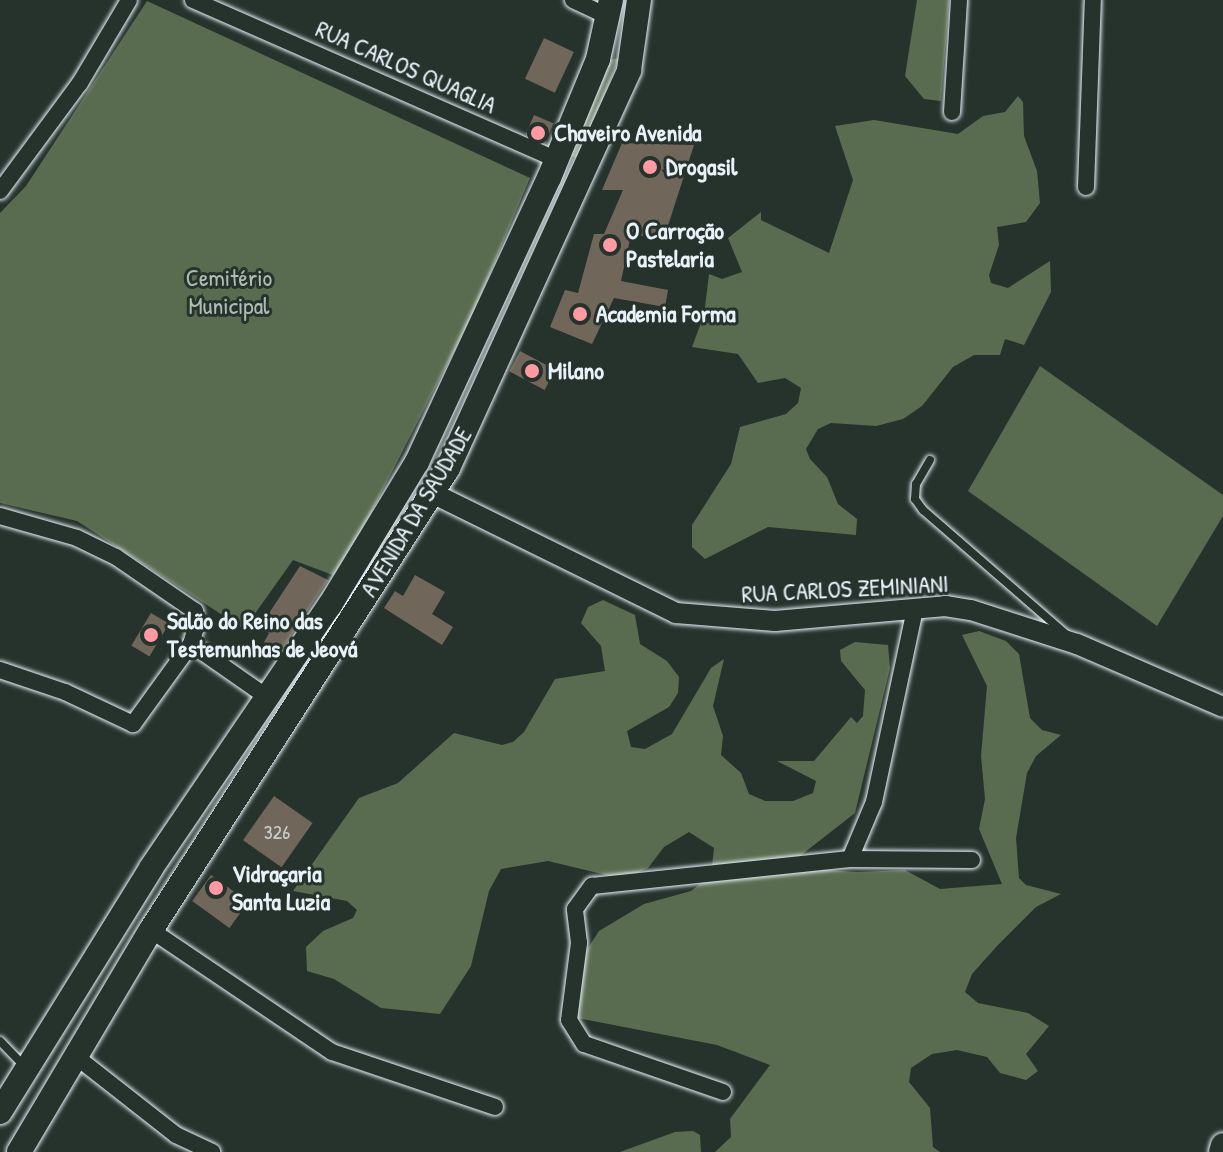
<!DOCTYPE html>
<html>
<head>
<meta charset="utf-8">
<style>
  body { margin:0 }
  #map { position:relative; width:1223px; height:1152px; overflow:hidden; background:#26332d; font-family:"Patrick Hand",sans-serif }
  div>[style] { position:absolute }
  .green>* { inset:0; background:#596c4f }
  .building>* { inset:0; background:#71665a; transform-origin:0 0 }
  .roads { filter:drop-shadow(0 0 2px #e8f1f8) drop-shadow(0 0 2px #e8f1f8) }
  .service>* { height:8px; margin:-4px; padding:0 4px; transform-origin:4px; border-radius:4px; background:#26332d }
  .minor>* { height:16px; margin:-8px; padding:0 8px; transform-origin:8px; border-radius:8px; background:#26332d }
  .tertiary>* { height:20px; margin:-10px; padding:0 10px; transform-origin:10px; border-radius:10px; background:#26332d }
  .secondary>* { height:24px; margin:-12px; padding:0 12px; transform-origin:12px; border-radius:12px; background:#26332d }
  .dots>* { width:22px; height:22px; translate:-50% -50%; box-sizing:border-box; border:4px solid #26332d; border-radius:50% }
  span { translate:-50% -50%; white-space:nowrap; text-align:center; line-height:1.15; -webkit-text-stroke:6px #26332d; paint-order:stroke }
  .number-label { font-size:20px; color:#caced0 }
  .number-label span { -webkit-text-stroke-width:0 }
  .street-label { font-size:24px; color:#e8f1f8 }
  .poi-label { font-size:24px; color:#e8f1f8; font-weight:700 }
  .left { translate:0 -50%; text-align:left }
  .park-label { font-size:24px; color:#afbcb4 }
</style>
</head>
<body>
<div id="map">
  <div class="green">
    <i style="clip-path:polygon(917px 0,949px 0,941px 101px,924px 99px,905px 76px)"></i>
    <i style="clip-path:polygon(147px 1px,530px 178px,472px 316px,338px 577px,293px 560px,244px 629px,77px 521px,0 503px,0 213px,26px 186px)"></i>
    <i style="clip-path:polygon(619px 58px,579px 158px,574px 157px,570px 154px,609px 60px)"></i>
    <i style="clip-path:polygon(1018px 96px,1023px 102px,1024px 136px,1037px 171px,1040px 203px,1026px 222px,997px 227px,999px 245px,989px 275px,991px 283px,1008px 288px,1050px 261px,1051px 292px,1024px 345px,1005px 339px,1000px 355px,974px 355px,953px 367px,922px 406px,903px 419px,876px 426px,831px 423px,818px 429px,806px 449px,810px 459px,827px 477px,838px 504px,857px 519px,856px 535px,768px 527px,705px 559px,692px 547px,692px 525px,731px 464px,740px 427px,786px 414px,798px 403px,801px 388px,785px 378px,758px 383px,738px 354px,692px 347px,704px 315px,709px 274px,722px 279px,742px 272px,728px 238px,761px 212px,761px 220px,829px 253px,853px 180px,835px 126px,874px 120px,958px 134px,983px 116px,1005px 112px)"></i>
    <i style="clip-path:polygon(1040px 366px,1223px 495px,1223px 516px,1157px 626px,968px 491px)"></i>
    <i style="clip-path:polygon(603px 600px,635px 615px,640px 644px,667px 661px,679px 677px,678px 693px,669px 707px,627px 731px,631px 747px,645px 749px,672px 734px,711px 668px,724px 659px,713px 706px,723px 736px,721px 755px,741px 773px,749px 794px,765px 801px,793px 801px,813px 793px,816px 781px,777px 761px,814px 761px,851px 717px,857px 723px,863px 716px,865px 690px,841px 661px,840px 650px,855px 642px,888px 645px,890px 668px,855px 813px,791px 863px,800px 868px,857px 872px,905px 870px,940px 889px,1002px 884px,979px 829px,985px 799px,981px 756px,987px 686px,962px 635px,979px 631px,1006px 641px,1019px 654px,1030px 718px,1042px 730px,1061px 735px,1036px 756px,1027px 773px,1016px 838px,1019px 878px,1026px 885px,1061px 894px,1036px 907px,997px 946px,972px 974px,965px 992px,978px 1003px,1028px 1013px,1049px 1026px,1026px 1054px,1038px 1071px,1026px 1080px,1000px 1073px,987px 1057px,957px 1050px,932px 1054px,911px 1068px,909px 1082px,930px 1108px,933px 1147px,940px 1152px,715px 1152px,731px 1137px,730px 1119px,770px 1065px,717px 1045px,562px 1015px,571px 974px,599px 931px,644px 904px,691px 891px,711px 875px,714px 848px,689px 832px,664px 847px,648px 868px,623px 879px,548px 861px,501px 869px,489px 891px,471px 966px,440px 1014px,381px 1008px,334px 979px,307px 971px,306px 947px,323px 931px,353px 918px,357px 910px,347px 901px,293px 891px,359px 798px,398px 783px,454px 733px,502px 745px,513px 742px,524px 732px,555px 679px,605px 671px,601px 646px,581px 623px,588px 607px)"></i>
    <i style="clip-path:polygon(693px 1131px,700px 1135px,701px 1152px,620px 1152px,675px 1132px)"></i>
  </div>
  <div class="building">
    <i style="left:544px;top:38px;width:33px;height:45px;rotate:25deg"></i>
    <i style="left:534px;top:115px;width:21px;height:21px;rotate:23deg"></i>
    <i style="clip-path:polygon(622px 143px,694px 145px,664px 238px,631px 235px,621px 281px,668px 290px,665px 307px,614px 298px,592px 344px,550px 327px,565px 290px,578px 293px,594px 234px,604px 234px,623px 190px,602px 190px)"></i>
    <i style="left:520px;top:351px;width:40px;height:23px;rotate:28deg"></i>
    <i style="clip-path:polygon(300px 566px,328px 580px,280px 652px,264px 642px,269px 633px,260px 627px)"></i>
    <i style="clip-path:polygon(415px 575px,445px 592px,432px 614px,453px 627px,442px 645px,384px 608px,395px 591px,403px 596px)"></i>
    <i style="left:151px;top:613px;width:21px;height:38px;rotate:31deg"></i>
    <i style="left:274px;top:796px;width:47px;height:54px;rotate:35deg"></i>
    <i style="left:211px;top:875px;width:46px;height:32px;rotate:36deg"></i>
  </div>
  <div class="roads">
    <div class="service">
      <i style="left:930px;top:460px;width:28px;rotate:120deg"></i>
      <i style="left:916px;top:484px;width:15px;rotate:94deg"></i>
      <i style="left:915px;top:499px;width:14px;rotate:54deg"></i>
      <i style="left:923px;top:510px;width:191px;rotate:41deg"></i>
      <i style="left:0;top:1041px;width:36px;rotate:46deg"></i>
    </div>
    <div class="minor">
      <i style="left:193px;top:0;width:395px;rotate:23.7deg"></i>
      <i style="left:573px;top:0;width:40px;rotate:25deg"></i>
      <i style="left:952px;top:112px;width:112px;rotate:-86.4deg"></i>
      <i style="left:1086px;top:187px;width:187px;rotate:-87.9deg"></i>
      <i style="left:0;top:191px;width:134px;rotate:-53.5deg"></i>
      <i style="left:80px;top:83px;width:96px;rotate:-59.4deg"></i>
      <i style="left:0;top:516px;width:80px;rotate:15.9deg"></i>
      <i style="left:77px;top:538px;width:43px;rotate:26deg"></i>
      <i style="left:116px;top:557px;width:96px;rotate:34.4deg"></i>
      <i style="left:195px;top:611px;width:16px;rotate:86deg"></i>
      <i style="left:196px;top:627px;width:18px;rotate:106deg"></i>
      <i style="left:191px;top:644px;width:99px;rotate:125.9deg"></i>
      <i style="left:133px;top:724px;width:75px;rotate:-154.8deg"></i>
      <i style="left:65px;top:692px;width:69px;rotate:-161.3deg"></i>
      <i style="left:191px;top:644px;width:93px;rotate:34.9deg"></i>
      <i style="left:850px;top:859px;width:62px;rotate:-67.2deg"></i>
      <i style="left:874px;top:802px;width:197px;rotate:-78deg"></i>
      <i style="left:151px;top:930px;width:218px;rotate:34deg"></i>
      <i style="left:332px;top:1052px;width:172px;rotate:18.6deg"></i>
      <i style="left:74px;top:1055px;width:130px;rotate:38.1deg"></i>
      <i style="left:176px;top:1135px;width:40px;rotate:25deg"></i>
      <i style="left:723px;top:1092px;width:147px;rotate:-160.9deg"></i>
      <i style="left:584px;top:1044px;width:28px;rotate:-122deg"></i>
      <i style="left:569px;top:1020px;width:78px;rotate:-82.6deg"></i>
      <i style="left:579px;top:943px;width:34px;rotate:-97deg"></i>
      <i style="left:575px;top:909px;width:29px;rotate:-54deg"></i>
      <i style="left:592px;top:886px;width:259px;rotate:-6deg"></i>
      <i style="left:850px;top:859px;width:122px;rotate:0.5deg"></i>
    </div>
    <div class="tertiary">
      <i style="left:432px;top:493px;width:272px;rotate:26.2deg"></i>
      <i style="left:676px;top:613px;width:99px;rotate:4.6deg"></i>
      <i style="left:775px;top:621px;width:171px;rotate:-5deg"></i>
      <i style="left:945px;top:606px;width:26px;rotate:9deg"></i>
      <i style="left:971px;top:610px;width:111px;rotate:17.8deg"></i>
      <i style="left:1077px;top:644px;width:159px;rotate:23.3deg"></i>
    </div>
    <div class="secondary">
      <i style="left:0;top:1112px;width:287px;rotate:-58.2deg"></i>
      <i style="left:151px;top:868px;width:318px;rotate:-55.8deg"></i>
      <i style="left:330px;top:605px;width:167px;rotate:-58.7deg"></i>
      <i style="left:417px;top:462px;width:313px;rotate:-65.1deg"></i>
      <i style="left:549px;top:178px;width:129px;rotate:-67.6deg"></i>
      <i style="left:598px;top:59px;width:60px;rotate:-77.6deg"></i>
      <i style="left:19px;top:1152px;width:258px;rotate:-59.3deg"></i>
      <i style="left:151px;top:930px;width:549px;rotate:-57.26deg"></i>
      <i style="left:448px;top:468px;width:437px;rotate:-65.5deg"></i>
      <i style="left:629px;top:70px;width:71px;rotate:-81.9deg"></i>
      <i style="left:1221px;top:1152px;width:7px;rotate:-74deg"></i>
    </div>
  </div>
  <div class="dots">
    <i style="left:538px;top:133px;background:#ff9aa2"></i>
    <i style="left:650px;top:167px;background:#ff9aa2"></i>
    <i style="left:610px;top:245px;background:#ff9aa2"></i>
    <i style="left:580px;top:314px;background:#ff9aa2"></i>
    <i style="left:532px;top:371px;background:#ff9aa2"></i>
    <i style="left:151px;top:635px;background:#ff9aa2"></i>
    <i style="left:216px;top:888px;background:#ff9aa2"></i>
  </div>
  <div class="number-label">
    <span style="left:277px;top:831px">326</span>
  </div>
  <div class="street-label">
    <span style="left:406px;top:67px;rotate:24deg">RUA CARLOS QUAGLIA</span>
    <span style="left:416px;top:512px;rotate:-59deg">AVENIDA DA SAUDADE</span>
    <span style="left:845px;top:589px;rotate:-3deg">RUA CARLOS ZEMINIANI</span>
  </div>
  <div class="poi-label">
    <span class="left" style="left:554px;top:133px">Chaveiro Avenida</span>
    <span class="left" style="left:666px;top:167px">Drogasil</span>
    <span class="left" style="left:626px;top:245px">O Carroção<br>Pastelaria</span>
    <span class="left" style="left:596px;top:314px">Academia Forma</span>
    <span class="left" style="left:548px;top:371px">Milano</span>
    <span class="left" style="left:167px;top:635px">Salão do Reino das<br>Testemunhas de Jeová</span>
    <span class="left" style="left:232px;top:888px">Vidraçaria<br>Santa Luzia</span>
  </div>
  <div class="park-label">
    <span style="left:229px;top:292px">Cemitério<br>Municipal</span>
  </div>
</div>
</body>
</html>
